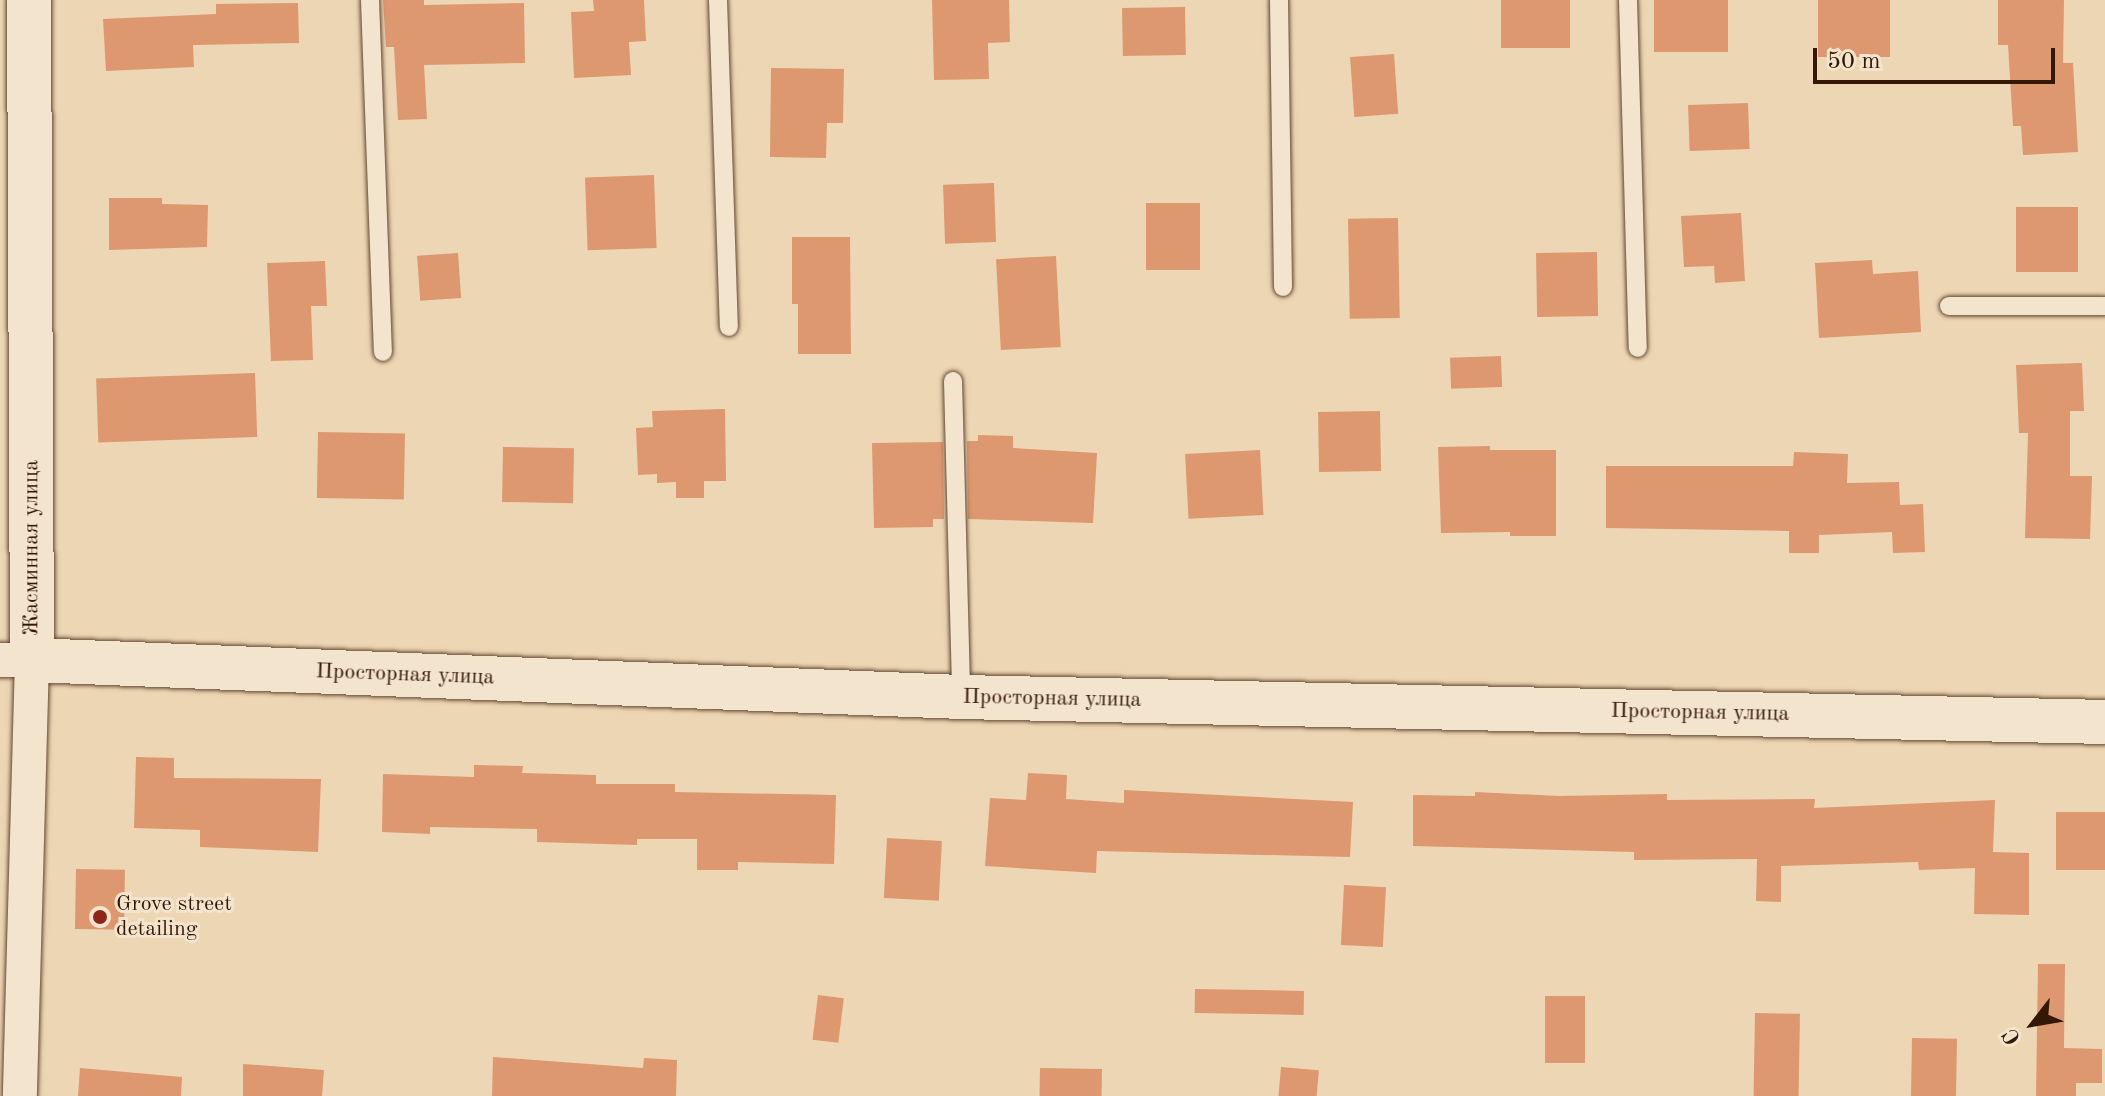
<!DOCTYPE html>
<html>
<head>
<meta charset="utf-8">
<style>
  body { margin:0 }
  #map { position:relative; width:2105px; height:1096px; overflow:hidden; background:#edd6b4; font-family:"Old Standard TT",serif }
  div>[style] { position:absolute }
  .building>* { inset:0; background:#dd9870; transform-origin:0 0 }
  .roads { filter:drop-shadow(0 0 2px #634830) drop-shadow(0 0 2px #634830) }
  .service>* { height:18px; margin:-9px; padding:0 9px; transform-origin:9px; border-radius:9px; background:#f3e4ce }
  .minor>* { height:34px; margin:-17px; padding:0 17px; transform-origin:17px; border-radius:17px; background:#f3e4ce }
  .tertiary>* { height:44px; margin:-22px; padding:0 22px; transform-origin:22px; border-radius:22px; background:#f3e4ce }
  .dots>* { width:22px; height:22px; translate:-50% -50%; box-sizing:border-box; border:4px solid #f3e4ce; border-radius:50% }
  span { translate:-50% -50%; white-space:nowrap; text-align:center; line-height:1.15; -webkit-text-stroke:6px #f3e4ce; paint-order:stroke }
  .street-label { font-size:22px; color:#351804 }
  .poi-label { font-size:22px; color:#351804 }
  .left { translate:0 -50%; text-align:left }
  .north { position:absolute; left:1993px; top:984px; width:80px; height:80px; -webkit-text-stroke:6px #f3e4ce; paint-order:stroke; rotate:239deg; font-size:22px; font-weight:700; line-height:32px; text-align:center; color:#351804 }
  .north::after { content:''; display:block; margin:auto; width:28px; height:36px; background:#351804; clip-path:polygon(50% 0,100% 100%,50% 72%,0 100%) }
  .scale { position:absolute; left:1813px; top:48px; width:242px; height:36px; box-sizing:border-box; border:4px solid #351804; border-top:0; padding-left:10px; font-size:24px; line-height:28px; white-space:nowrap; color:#351804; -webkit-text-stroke:6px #f3e4ce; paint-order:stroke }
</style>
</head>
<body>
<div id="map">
  <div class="building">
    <i style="clip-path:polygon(383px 0,424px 0,424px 5px,524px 3px,525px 63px,424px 65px,427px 119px,398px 120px,394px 47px,386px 47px)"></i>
    <i style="clip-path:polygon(593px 0,644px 0,646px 41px,629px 42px,631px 75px,574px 78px,571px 12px,594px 11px)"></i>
    <i style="clip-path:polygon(932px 0,1009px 0,1010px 42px,988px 43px,989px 79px,934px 80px)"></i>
    <i style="left:1501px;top:0;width:69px;height:48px"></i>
    <i style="left:1654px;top:0;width:74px;height:52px"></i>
    <i style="left:1818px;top:0;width:72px;height:57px"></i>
    <i style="clip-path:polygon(1998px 0,2064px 0,2063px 63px,2073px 63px,2078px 152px,2023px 155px,2021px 126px,2013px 126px,2008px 45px,1998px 45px)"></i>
    <i style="clip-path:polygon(298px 3px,299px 43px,193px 45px,194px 67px,106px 71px,103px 19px,216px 14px,216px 4px)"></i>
    <i style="left:1185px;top:7px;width:48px;height:63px;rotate:89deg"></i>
    <i style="left:1394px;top:54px;width:60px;height:44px;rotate:86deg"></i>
    <i style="clip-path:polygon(771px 68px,844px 69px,843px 123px,827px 123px,826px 158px,770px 157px)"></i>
    <i style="left:1748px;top:103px;width:46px;height:60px;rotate:88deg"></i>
    <i style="left:654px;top:175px;width:73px;height:69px;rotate:88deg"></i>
    <i style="left:994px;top:183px;width:59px;height:51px;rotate:88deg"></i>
    <i style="clip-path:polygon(109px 198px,162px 198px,162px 204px,208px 205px,207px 247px,109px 250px)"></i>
    <i style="left:1146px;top:203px;width:54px;height:67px"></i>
    <i style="left:2078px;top:207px;width:65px;height:62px;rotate:90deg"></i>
    <i style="clip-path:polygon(1741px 213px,1745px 281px,1715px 283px,1714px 266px,1684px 267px,1681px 216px)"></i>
    <i style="left:1398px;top:218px;width:100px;height:50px;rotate:89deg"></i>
    <i style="clip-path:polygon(792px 237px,850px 237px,851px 354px,798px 354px,798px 304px,792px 304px)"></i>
    <i style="left:1597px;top:252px;width:64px;height:61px;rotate:89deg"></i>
    <i style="left:458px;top:253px;width:45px;height:41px;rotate:86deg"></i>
    <i style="left:1056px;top:256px;width:91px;height:60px;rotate:87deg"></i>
    <i style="clip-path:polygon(1872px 260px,1873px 274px,1918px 271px,1921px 332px,1819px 338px,1815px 263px)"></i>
    <i style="clip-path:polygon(325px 261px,327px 306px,311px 306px,313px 360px,271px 361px,267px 263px)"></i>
    <i style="left:1501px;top:356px;width:31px;height:51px;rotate:88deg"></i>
    <i style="clip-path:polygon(2082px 363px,2084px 411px,2070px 411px,2070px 476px,2092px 476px,2090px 539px,2025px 538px,2028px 433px,2019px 433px,2016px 365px)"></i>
    <i style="left:255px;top:373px;width:64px;height:159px;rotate:88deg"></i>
    <i style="clip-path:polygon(725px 409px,726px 481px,704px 481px,704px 498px,676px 498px,676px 482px,657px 483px,657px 474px,638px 475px,636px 428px,653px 427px,652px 411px)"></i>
    <i style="left:1380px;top:411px;width:60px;height:62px;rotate:89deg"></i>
    <i style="left:318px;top:432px;width:87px;height:66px;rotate:1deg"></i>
    <i style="clip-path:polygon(978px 435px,1013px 436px,1013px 448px,1097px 453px,1093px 523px,968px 519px,967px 441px,978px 441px)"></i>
    <i style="clip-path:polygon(943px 442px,944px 519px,933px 519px,933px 527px,874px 528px,872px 443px)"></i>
    <i style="clip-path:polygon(1490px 446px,1490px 450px,1556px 450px,1556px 536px,1510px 536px,1510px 532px,1441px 533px,1438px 447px)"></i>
    <i style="left:503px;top:447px;width:71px;height:55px;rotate:1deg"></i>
    <i style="left:1260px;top:450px;width:65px;height:75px;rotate:87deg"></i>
    <i style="clip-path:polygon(1794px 452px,1848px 454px,1847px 483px,1899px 482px,1900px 505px,1923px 504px,1925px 552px,1893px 553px,1892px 532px,1819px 535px,1819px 553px,1789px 553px,1789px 531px,1606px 528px,1606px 466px,1793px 466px)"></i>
    <i style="clip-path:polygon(136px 757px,174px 758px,174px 778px,321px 779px,318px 852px,200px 847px,200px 830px,134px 828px)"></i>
    <i style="clip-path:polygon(474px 765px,523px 766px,522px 773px,596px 775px,596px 784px,675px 784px,675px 792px,836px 795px,834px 864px,738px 862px,738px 870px,697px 870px,697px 839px,637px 839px,637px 845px,537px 842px,537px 829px,430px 827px,430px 834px,382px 832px,383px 774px,474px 777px)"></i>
    <i style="clip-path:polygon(1028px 773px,1067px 775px,1066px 799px,1124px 803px,1124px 790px,1353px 802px,1350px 857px,1097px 851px,1096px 873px,985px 866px,990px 798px,1026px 800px)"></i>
    <i style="clip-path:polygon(1475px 792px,1559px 796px,1667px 794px,1667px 800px,1815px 799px,1814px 808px,1995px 800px,1993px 852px,2029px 853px,2029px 915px,1974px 914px,1975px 868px,1919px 870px,1918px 862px,1781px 866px,1781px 902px,1756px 901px,1757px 859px,1634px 860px,1634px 852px,1413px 846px,1413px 795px,1475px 796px)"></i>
    <i style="left:2056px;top:812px;width:49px;height:58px"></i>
    <i style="left:887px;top:838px;width:55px;height:60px;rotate:3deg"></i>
    <i style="left:76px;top:869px;width:49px;height:60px;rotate:1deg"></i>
    <i style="left:1344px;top:885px;width:42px;height:60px;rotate:3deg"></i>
    <i style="clip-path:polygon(2038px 964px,2065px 964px,2064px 1048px,2102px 1049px,2102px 1083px,2076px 1083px,2076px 1096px,2036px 1096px)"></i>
    <i style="left:1195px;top:989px;width:109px;height:24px;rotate:1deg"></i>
    <i style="left:818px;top:995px;width:26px;height:45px;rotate:7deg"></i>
    <i style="left:1545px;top:996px;width:40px;height:67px"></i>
    <i style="left:1755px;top:1013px;width:45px;height:83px;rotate:1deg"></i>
    <i style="left:1912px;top:1038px;width:45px;height:58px;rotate:1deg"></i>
    <i style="clip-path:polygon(493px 1057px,643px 1068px,644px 1058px,677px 1060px,676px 1096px,492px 1096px)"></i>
    <i style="clip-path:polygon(243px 1064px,324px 1070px,322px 1096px,243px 1096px)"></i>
    <i style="left:1281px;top:1067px;width:38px;height:29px;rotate:5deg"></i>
    <i style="clip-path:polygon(80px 1068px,182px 1077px,181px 1096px,78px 1096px)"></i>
    <i style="left:1040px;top:1068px;width:62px;height:28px;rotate:1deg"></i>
  </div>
  <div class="roads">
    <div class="service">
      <i style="left:370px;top:0;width:352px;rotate:87.9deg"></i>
      <i style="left:718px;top:0;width:327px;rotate:88.1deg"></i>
      <i style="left:1279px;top:0;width:287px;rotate:89.2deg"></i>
      <i style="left:1628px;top:0;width:348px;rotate:88.4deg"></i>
      <i style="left:1949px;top:306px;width:156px"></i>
      <i style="left:953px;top:381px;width:316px;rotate:88.5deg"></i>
    </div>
    <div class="minor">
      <i style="left:0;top:660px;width:32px"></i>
      <i style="left:32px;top:660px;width:436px;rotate:91.6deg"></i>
    </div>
    <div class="tertiary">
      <i style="left:29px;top:0;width:660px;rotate:89.74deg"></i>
      <i style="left:32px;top:660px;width:930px;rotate:2.28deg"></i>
      <i style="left:961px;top:697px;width:1144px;rotate:1.25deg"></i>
    </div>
  </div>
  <div class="dots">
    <i style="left:100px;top:917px;background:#8f2418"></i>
  </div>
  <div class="street-label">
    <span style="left:32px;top:548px;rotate:-90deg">Жасминная улица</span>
    <span style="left:405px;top:675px;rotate:2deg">Просторная улица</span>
    <span style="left:1052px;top:699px;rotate:1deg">Просторная улица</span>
    <span style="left:1700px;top:713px;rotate:1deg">Просторная улица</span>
  </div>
  <div class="poi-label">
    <span class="left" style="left:116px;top:917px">Grove street<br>detailing</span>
  </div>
  <div class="north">С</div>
  <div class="scale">50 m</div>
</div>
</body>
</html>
